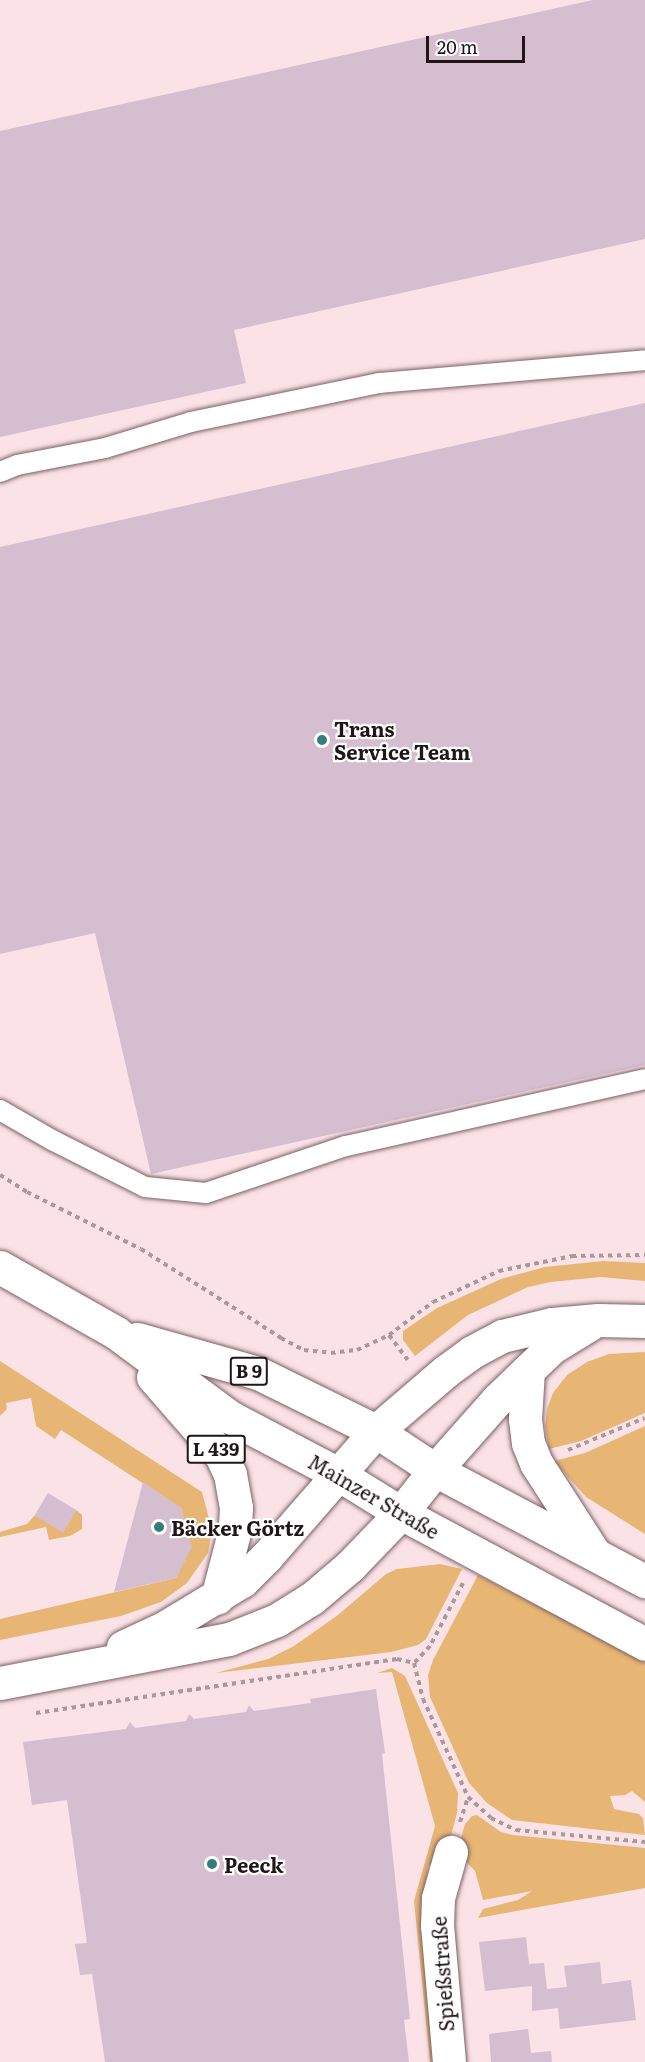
<!DOCTYPE html>
<html>
<head>
<meta charset="utf-8">
<style>
  body { margin:0 }
  #map { position:relative; width:645px; height:2062px; overflow:hidden; background:#fbe2e7; font-family:Literata,serif }
  div>[style] { position:absolute }
  .green>* { inset:0; background:#e8b674 }
  .building>* { inset:0; background:#d4bed0; transform-origin:0 0 }
  .path>* { height:4px; margin-top:-2px; transform-origin:0; background:repeating-linear-gradient(90deg,#ab989b 0 4.5px,transparent 0 9px) }
  .roads { filter:drop-shadow(0 0 2px #7b6166) drop-shadow(0 0 2px #7b6166) }
  .lane>* { height:20px; margin:-10px; padding:0 10px; transform-origin:10px; border-radius:10px; background:#fff }
  .street>* { height:33px; margin:-16.5px; padding:0 16.5px; transform-origin:16.5px; border-radius:16.5px; background:#fff }
  .secondary>* { height:33px; margin:-16.5px; padding:0 16.5px; transform-origin:16.5px; border-radius:16.5px; background:#fff }
  .primary>* { height:33px; margin:-16.5px; padding:0 16.5px; transform-origin:16.5px; border-radius:16.5px; background:#fff }
  .dots>* { width:16px; height:16px; translate:-50% -50%; box-sizing:border-box; border:3px solid #fff; border-radius:50% }
  span { translate:-50% -50%; white-space:nowrap; text-align:center; line-height:1.15; -webkit-text-stroke:4.5px #fff; paint-order:stroke }
  .shield-label span { padding:2px 4px; background:#fff; border:2px solid; border-radius:4px; -webkit-text-stroke-width:0 }
  .shield-label { font-size:18px; color:#201618; font-weight:700 }
  .poi-label { font-size:20px; color:#201618; font-weight:700 }
  .left { translate:0 -50%; text-align:left }
  .street-label { font-size:20px; color:#201618 }
  .scale { position:absolute; left:426px; top:36px; width:99px; height:27px; box-sizing:border-box; border:3px solid #201618; border-top:0; padding-left:8px; font-size:18px; line-height:21px; white-space:nowrap; color:#201618; -webkit-text-stroke:4px #fff; paint-order:stroke }
</style>
</head>
<body>
<div id="map">
  <div class="green">
    <i style="clip-path:polygon(603px 1261px,645px 1263px,645px 1281px,601px 1277px,551px 1282px,528px 1287px,468px 1315px,415px 1356px,403px 1340px,403px 1331px,437px 1308px,501px 1279px,545px 1267px)"></i>
    <i style="clip-path:polygon(645px 1352px,645px 1413px,581px 1441px,549px 1449px,545px 1426px,547px 1409px,553px 1393px,567px 1375px,587px 1362px,609px 1354px)"></i>
    <i style="clip-path:polygon(0 1361px,202px 1492px,212px 1530px,208px 1553px,187px 1583px,161px 1602px,121px 1616px,0 1640px,0 1619px,176px 1578px,191px 1547px,181px 1508px,61px 1430px,55px 1439px,36px 1426px,31px 1398px,6px 1403px,7px 1409px,0 1416px)"></i>
    <i style="clip-path:polygon(645px 1426px,645px 1534px,586px 1497px,554px 1461px,585px 1453px)"></i>
    <i style="clip-path:polygon(76px 1510px,82px 1515px,82px 1529px,70px 1536px,49px 1540px,46px 1527px,0 1537px,0 1532px,27px 1524px,35px 1515px,63px 1532px)"></i>
    <i style="clip-path:polygon(440px 1564px,462px 1569px,426px 1639px,418px 1645px,391px 1652px,216px 1673px,268px 1659px,294px 1646px,338px 1615px,386px 1574px,397px 1569px)"></i>
    <i style="clip-path:polygon(478px 1575px,645px 1661px,645px 1802px,632px 1791px,625px 1795px,610px 1796px,614px 1809px,639px 1814px,643px 1818px,645px 1835px,512px 1820px,487px 1803px,469px 1783px,430px 1697px,428px 1675px,433px 1660px)"></i>
    <i style="clip-path:polygon(392px 1668px,405px 1676px,458px 1793px,457px 1813px,448px 1847px,428px 1866px,424px 1900px,439px 2062px,430px 2062px,414px 1901px,435px 1826px,392px 1672px,377px 1673px)"></i>
    <i style="clip-path:polygon(477px 1815px,501px 1832px,513px 1835px,645px 1848px,645px 1888px,478px 1918px,483px 1909px,518px 1900px,532px 1891px,483px 1900px,475px 1871px,457px 1852px,465px 1824px,472px 1816px)"></i>
  </div>
  <div class="building">
    <i style="clip-path:polygon(593px 0,645px 0,645px 239px,234px 330px,246px 383px,0 437px,0 131px)"></i>
    <i style="clip-path:polygon(645px 403px,645px 1065px,151px 1174px,95px 933px,0 954px,0 547px)"></i>
    <i style="clip-path:polygon(143px 1482px,181px 1508px,192px 1547px,176px 1578px,114px 1592px)"></i>
    <i style="left:48px;top:1493px;width:33px;height:26px;rotate:31deg"></i>
    <i style="clip-path:polygon(376px 1689px,385px 1753px,382px 1754px,410px 2019px,404px 2020px,409px 2062px,105px 2062px,92px 1974px,80px 1975px,75px 1944px,87px 1943px,67px 1800px,32px 1805px,23px 1742px,126px 1729px,130px 1722px,135px 1728px,186px 1721px,189px 1714px,194px 1719px,246px 1712px,249px 1705px,254px 1711px,311px 1703px,310px 1699px)"></i>
    <i style="clip-path:polygon(526px 1937px,529px 1964px,544px 1963px,547px 1989px,567px 1987px,564px 1966px,600px 1962px,602px 1984px,631px 1980px,636px 2020px,560px 2029px,558px 2008px,532px 2011px,532px 1986px,485px 1991px,479px 1942px)"></i>
    <i style="clip-path:polygon(528px 2029px,531px 2053px,551px 2051px,552px 2062px,491px 2062px,489px 2034px)"></i>
  </div>
  <div class="path">
    <i style="left:0;top:1175px;width:32px;rotate:32deg"></i>
    <i style="left:27px;top:1192px;width:127px;rotate:26.6deg"></i>
    <i style="left:141px;top:1249px;width:166px;rotate:32.4deg"></i>
    <i style="left:281px;top:1338px;width:26px;rotate:28deg"></i>
    <i style="left:304px;top:1350px;width:27px;rotate:6deg"></i>
    <i style="left:331px;top:1353px;width:26px;rotate:-7deg"></i>
    <i style="left:357px;top:1350px;width:35px;rotate:-25deg"></i>
    <i style="left:389px;top:1335px;width:55px;rotate:-36.9deg"></i>
    <i style="left:433px;top:1302px;width:73px;rotate:-25.2deg"></i>
    <i style="left:499px;top:1271px;width:75px;rotate:-11.6deg"></i>
    <i style="left:572px;top:1256px;width:73px;rotate:-0.8deg"></i>
    <i style="left:389px;top:1335px;width:31px;rotate:53deg"></i>
    <i style="left:568px;top:1450px;width:83px;rotate:-22.6deg"></i>
    <i style="left:463px;top:1583px;width:71px;rotate:117.6deg"></i>
    <i style="left:430px;top:1646px;width:23px;rotate:133deg"></i>
    <i style="left:414px;top:1663px;width:37px;rotate:76deg"></i>
    <i style="left:423px;top:1699px;width:108px;rotate:65.3deg"></i>
    <i style="left:468px;top:1797px;width:31px;rotate:42deg"></i>
    <i style="left:491px;top:1818px;width:28px;rotate:26deg"></i>
    <i style="left:516px;top:1830px;width:130px;rotate:5.3deg"></i>
    <i style="left:36px;top:1713px;width:365px;rotate:-8.5deg"></i>
    <i style="left:397px;top:1659px;width:17px;rotate:13deg"></i>
    <i style="left:460px;top:1822px;width:25px;rotate:-72deg"></i>
  </div>
  <div class="roads">
    <div class="lane">
      <i style="left:0;top:472px;width:18px;rotate:-22deg"></i>
      <i style="left:17px;top:465px;width:90px;rotate:-10.9deg"></i>
      <i style="left:105px;top:448px;width:90px;rotate:-16.8deg"></i>
      <i style="left:191px;top:422px;width:192px;rotate:-11.7deg"></i>
      <i style="left:379px;top:383px;width:267px;rotate:-4.9deg"></i>
      <i style="left:0;top:1110px;width:60px;rotate:30deg"></i>
      <i style="left:52px;top:1140px;width:104px;rotate:26.8deg"></i>
      <i style="left:145px;top:1187px;width:61px;rotate:5.6deg"></i>
      <i style="left:206px;top:1193px;width:148px;rotate:-18.6deg"></i>
      <i style="left:346px;top:1146px;width:306px;rotate:-12.6deg"></i>
    </div>
    <div class="street">
      <i style="left:528px;top:1370px;width:49px;rotate:93.5deg"></i>
      <i style="left:525px;top:1419px;width:24px;rotate:83deg"></i>
      <i style="left:528px;top:1443px;width:22px;rotate:68deg"></i>
      <i style="left:536px;top:1463px;width:107px;rotate:57.2deg"></i>
      <i style="left:376px;top:1431px;width:92px;rotate:-40.6deg"></i>
      <i style="left:446px;top:1371px;width:32px;rotate:-36deg"></i>
      <i style="left:472px;top:1352px;width:34px;rotate:-28deg"></i>
      <i style="left:502px;top:1336px;width:51px;rotate:-13.5deg"></i>
      <i style="left:552px;top:1324px;width:46px;rotate:-5deg"></i>
      <i style="left:598px;top:1320px;width:47px;rotate:1.2deg"></i>
      <i style="left:435px;top:1470px;width:94px;rotate:-48.5deg"></i>
      <i style="left:497px;top:1400px;width:75px;rotate:-43.9deg"></i>
      <i style="left:551px;top:1348px;width:46px;rotate:-31.6deg"></i>
      <i style="left:449px;top:2062px;width:137px;rotate:-95deg"></i>
      <i style="left:437px;top:1926px;width:28px;rotate:-88deg"></i>
      <i style="left:438px;top:1898px;width:48px;rotate:-74.2deg"></i>
    </div>
    <div class="secondary">
      <i style="left:123px;top:1647px;width:45px;rotate:-24.9deg"></i>
      <i style="left:164px;top:1628px;width:91px;rotate:-31.1deg"></i>
      <i style="left:242px;top:1581px;width:35px;rotate:-45deg"></i>
      <i style="left:267px;top:1556px;width:166px;rotate:-48.9deg"></i>
      <i style="left:0;top:1683px;width:233px;rotate:-10.9deg"></i>
      <i style="left:229px;top:1639px;width:52px;rotate:-21.6deg"></i>
      <i style="left:277px;top:1620px;width:40px;rotate:-32deg"></i>
      <i style="left:311px;top:1599px;width:51px;rotate:-40.2deg"></i>
      <i style="left:350px;top:1566px;width:74px;rotate:-46.1deg"></i>
      <i style="left:401px;top:1513px;width:55px;rotate:-51.7deg"></i>
    </div>
    <div class="primary">
      <i style="left:0;top:1267px;width:132px;rotate:29.5deg"></i>
      <i style="left:115px;top:1332px;width:143px;rotate:36.5deg"></i>
      <i style="left:230px;top:1417px;width:122px;rotate:27.8deg"></i>
      <i style="left:338px;top:1474px;width:74px;rotate:31.8deg"></i>
      <i style="left:401px;top:1513px;width:277px;rotate:28.2deg"></i>
      <i style="left:137px;top:1339px;width:126px;rotate:15.7deg"></i>
      <i style="left:258px;top:1373px;width:131px;rotate:26.2deg"></i>
      <i style="left:376px;top:1431px;width:71px;rotate:33.5deg"></i>
      <i style="left:435px;top:1470px;width:238px;rotate:27.9deg"></i>
      <i style="left:153px;top:1377px;width:103px;rotate:48.9deg"></i>
      <i style="left:221px;top:1455px;width:21px;rotate:65deg"></i>
      <i style="left:230px;top:1474px;width:34px;rotate:80deg"></i>
      <i style="left:236px;top:1507px;width:22px;rotate:93deg"></i>
      <i style="left:235px;top:1529px;width:71px;rotate:104.6deg"></i>
    </div>
  </div>
  <div class="dots">
    <i style="left:322px;top:740px;background:#347d7c"></i>
    <i style="left:159px;top:1527px;background:#347d7c"></i>
    <i style="left:212px;top:1864px;background:#347d7c"></i>
  </div>
  <div class="shield-label">
    <span style="left:249px;top:1371px">B 9</span>
    <span style="left:216px;top:1449px">L 439</span>
  </div>
  <div class="poi-label">
    <span class="left" style="left:334px;top:740px">Trans<br>Service Team</span>
    <span class="left" style="left:171px;top:1527px">Bäcker Görtz</span>
    <span class="left" style="left:224px;top:1864px">Peeck</span>
  </div>
  <div class="street-label">
    <span style="left:374px;top:1496px;rotate:30deg">Mainzer Straße</span>
    <span style="left:442px;top:1974px;rotate:-94deg">Spießstraße</span>
  </div>
  <div class="scale">20 m</div>
</div>
</body>
</html>
